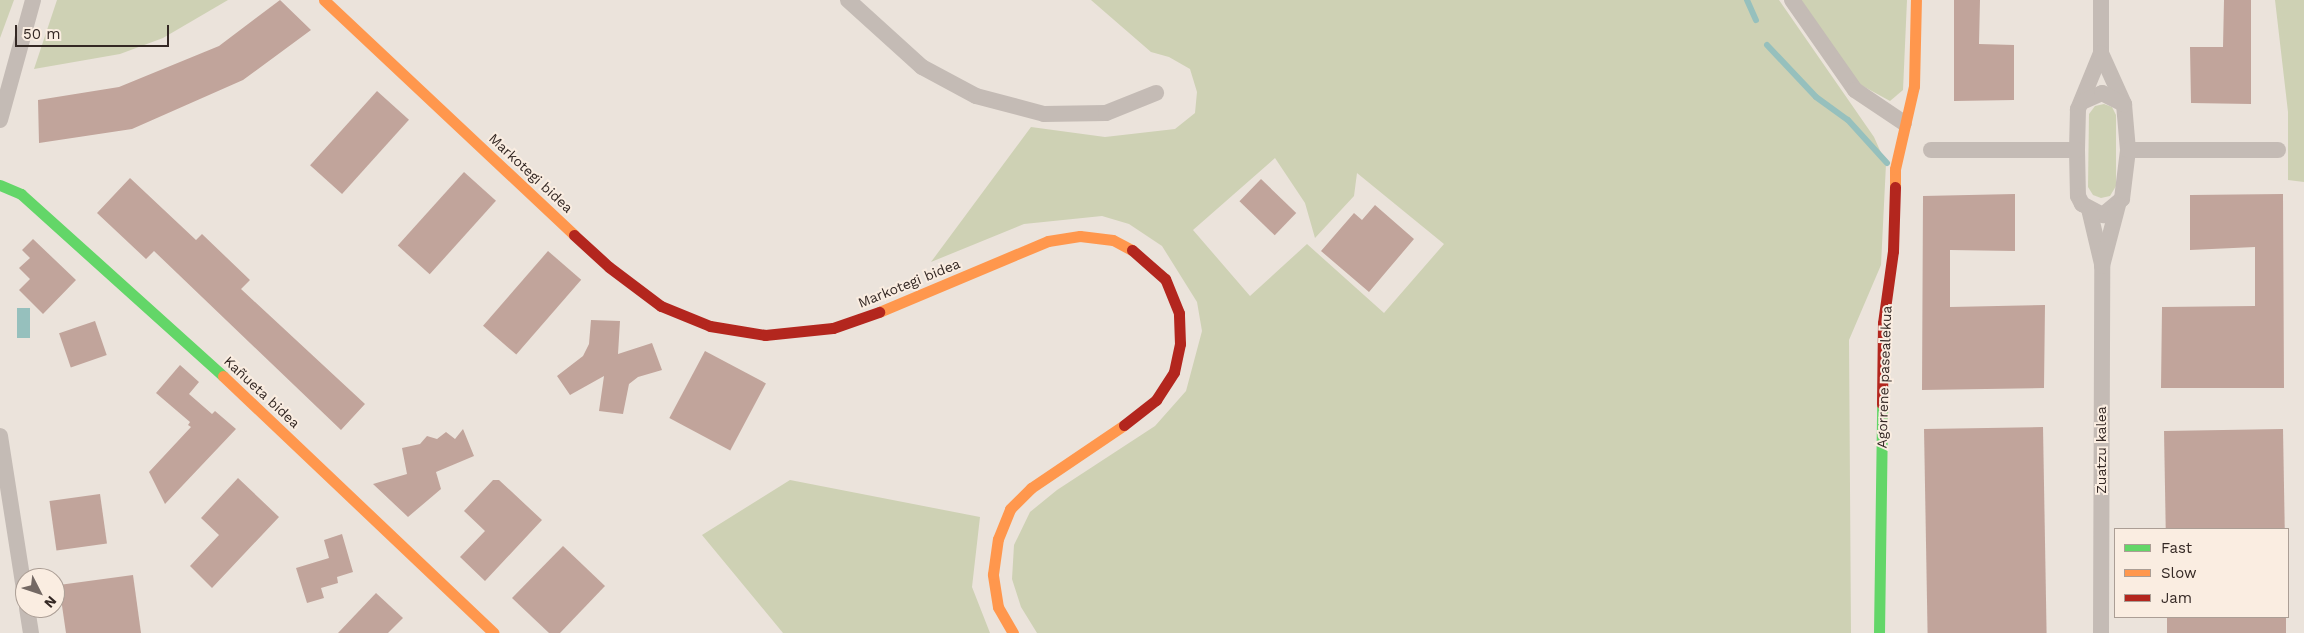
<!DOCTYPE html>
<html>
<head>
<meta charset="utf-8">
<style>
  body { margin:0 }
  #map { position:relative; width:2304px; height:633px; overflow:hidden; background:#ebe3db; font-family:"Work Sans",sans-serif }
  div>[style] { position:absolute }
  .green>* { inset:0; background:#ced1b4 }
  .water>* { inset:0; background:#96c0bd; transform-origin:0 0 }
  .stream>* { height:6px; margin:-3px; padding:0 3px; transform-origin:3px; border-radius:3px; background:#96c0bd }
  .building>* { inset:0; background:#c1a49b; transform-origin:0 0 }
  .street>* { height:16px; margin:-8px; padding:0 8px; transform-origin:8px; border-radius:8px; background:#c4bbb5 }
  .fast>* { height:11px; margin:-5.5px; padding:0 5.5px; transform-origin:5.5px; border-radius:5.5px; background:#63d668 }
  .slow>* { height:11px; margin:-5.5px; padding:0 5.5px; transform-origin:5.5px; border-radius:5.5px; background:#ff974d }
  .jam>* { height:11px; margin:-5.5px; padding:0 5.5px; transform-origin:5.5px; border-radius:5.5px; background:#b3261e }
  span { translate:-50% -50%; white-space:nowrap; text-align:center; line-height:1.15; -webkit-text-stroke:4px #faede1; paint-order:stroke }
  .street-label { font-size:14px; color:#342824 }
  .legend { position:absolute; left:2114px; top:528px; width:175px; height:90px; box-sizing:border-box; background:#faede1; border:1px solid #ab9e95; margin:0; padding:6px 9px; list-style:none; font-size:15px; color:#342824 }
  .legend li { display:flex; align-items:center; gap:10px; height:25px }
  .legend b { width:25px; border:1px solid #ab9e95 }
  .north { position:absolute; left:15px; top:568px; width:50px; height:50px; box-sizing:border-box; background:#faede1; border:1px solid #ab9e95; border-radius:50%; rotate:131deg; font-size:14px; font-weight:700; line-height:20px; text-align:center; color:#342824 }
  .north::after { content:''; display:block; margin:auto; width:18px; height:22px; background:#746964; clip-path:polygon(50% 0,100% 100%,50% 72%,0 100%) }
  .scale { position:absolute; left:15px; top:25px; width:154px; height:22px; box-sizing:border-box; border:2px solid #342824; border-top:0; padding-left:6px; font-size:15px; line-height:18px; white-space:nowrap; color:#342824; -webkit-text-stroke:4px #faede1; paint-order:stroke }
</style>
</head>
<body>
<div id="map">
  <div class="green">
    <i style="clip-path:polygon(0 0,14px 0,0 38px)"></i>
    <i style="clip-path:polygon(57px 0,228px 0,163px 38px,120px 54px,34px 69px)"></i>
    <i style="clip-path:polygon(evenodd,1091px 0,1779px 0,1874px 137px,1886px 164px,1881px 265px,1849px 340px,1851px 633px,1037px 633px,1021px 607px,1012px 579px,1014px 545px,1030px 512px,1057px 490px,1155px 426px,1186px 391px,1202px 331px,1197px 302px,1162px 246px,1129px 224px,1102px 216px,1024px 224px,931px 262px,1031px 127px,1105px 137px,1175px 129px,1195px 113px,1197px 92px,1190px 69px,1169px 57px,1151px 52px,1091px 0,1275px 158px,1305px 203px,1315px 238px,1354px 196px,1357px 173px,1444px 244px,1384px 313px,1307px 244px,1250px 296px,1193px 230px,1275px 158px)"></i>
    <i style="clip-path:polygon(1801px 0,1907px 0,1903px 90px,1890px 101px,1859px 84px)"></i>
    <i style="clip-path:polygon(2275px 0,2304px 0,2304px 182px,2288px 180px,2288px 112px)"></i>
    <i style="clip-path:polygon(2104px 104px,2112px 107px,2116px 115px,2116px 186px,2110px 196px,2101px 198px,2093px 195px,2088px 187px,2089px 114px,2095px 106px)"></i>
    <i style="clip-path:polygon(790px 480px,980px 517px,972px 587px,990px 633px,783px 633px,702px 535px)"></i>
  </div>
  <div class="water">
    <i style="left:17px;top:308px;width:13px;height:30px"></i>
  </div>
  <div class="stream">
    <i style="left:1747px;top:0;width:22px;rotate:66deg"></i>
    <i style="left:1767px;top:45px;width:71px;rotate:46.7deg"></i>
    <i style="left:1816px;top:97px;width:39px;rotate:36deg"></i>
    <i style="left:1848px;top:120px;width:58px;rotate:47.8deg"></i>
  </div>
  <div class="building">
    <i style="clip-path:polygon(280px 0,311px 30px,243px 80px,132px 129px,39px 143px,38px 100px,119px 87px,219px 46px)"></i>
    <i style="clip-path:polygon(1954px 0,1980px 0,1979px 44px,2014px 45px,2014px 100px,1954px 101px)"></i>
    <i style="clip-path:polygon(2224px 0,2251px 0,2251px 104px,2191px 103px,2190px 47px,2223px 47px)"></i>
    <i style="left:377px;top:91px;width:43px;height:100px;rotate:42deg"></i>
    <i style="left:464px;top:172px;width:43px;height:99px;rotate:42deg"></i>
    <i style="clip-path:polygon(130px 178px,196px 240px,202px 234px,250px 280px,241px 289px,365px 404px,341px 430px,154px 251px,146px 259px,97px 213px)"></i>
    <i style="left:1261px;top:179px;width:49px;height:31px;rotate:44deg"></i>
    <i style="clip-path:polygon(2015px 194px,2015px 251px,1950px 250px,1950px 307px,2045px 305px,2044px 388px,1922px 390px,1923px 196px)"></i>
    <i style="clip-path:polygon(2283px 194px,2284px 388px,2161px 388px,2162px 307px,2255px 306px,2255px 247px,2190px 250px,2190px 195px)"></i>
    <i style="clip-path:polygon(1375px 205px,1414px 239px,1369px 292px,1321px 251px,1354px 213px,1362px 220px)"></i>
    <i style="clip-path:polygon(33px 239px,76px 280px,43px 314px,19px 290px,30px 279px,19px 268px,30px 258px,22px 250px)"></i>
    <i style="left:548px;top:251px;width:44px;height:99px;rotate:41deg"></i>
    <i style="clip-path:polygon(591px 320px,620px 321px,618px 354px,652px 343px,662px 370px,638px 377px,629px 384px,623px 414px,599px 411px,604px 376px,570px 395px,557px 376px,583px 356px,589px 344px)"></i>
    <i style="left:95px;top:321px;width:36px;height:38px;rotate:71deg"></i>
    <i style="left:705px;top:351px;width:69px;height:76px;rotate:28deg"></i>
    <i style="clip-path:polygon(180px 365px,199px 382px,189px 394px,212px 414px,215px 411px,236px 429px,165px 504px,149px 472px,191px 427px,188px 425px,190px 422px,156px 393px)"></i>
    <i style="left:2043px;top:427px;width:206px;height:119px;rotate:89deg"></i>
    <i style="clip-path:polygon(463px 429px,474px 456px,436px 472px,441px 489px,408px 517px,373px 484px,407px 474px,402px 448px,420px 444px,427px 436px,437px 439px,446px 432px,455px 439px)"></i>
    <i style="left:2283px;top:429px;width:100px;height:119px;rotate:89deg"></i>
    <i style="clip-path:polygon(238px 478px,279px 517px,212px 588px,190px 566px,219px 535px,201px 518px)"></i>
    <i style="clip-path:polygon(493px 480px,499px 480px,542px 520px,485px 581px,460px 557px,485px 531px,464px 511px)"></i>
    <i style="left:100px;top:494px;width:50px;height:51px;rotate:82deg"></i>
    <i style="clip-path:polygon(342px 534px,353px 572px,337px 577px,338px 583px,321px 588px,324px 598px,307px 603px,296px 568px,329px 558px,324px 540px)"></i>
    <i style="clip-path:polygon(563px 546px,605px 586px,560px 633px,549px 633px,512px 598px)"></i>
    <i style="clip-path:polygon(133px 575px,141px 633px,66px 633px,59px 585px)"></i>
    <i style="clip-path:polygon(376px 593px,403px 618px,388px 633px,338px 633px)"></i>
    <i style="left:2167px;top:617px;width:119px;height:16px"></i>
  </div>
  <div class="street">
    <i style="left:848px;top:0;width:100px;rotate:42.2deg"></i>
    <i style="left:922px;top:67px;width:61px;rotate:28.2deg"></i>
    <i style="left:976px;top:96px;width:70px;rotate:14.8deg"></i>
    <i style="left:1044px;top:114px;width:62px;rotate:-0.9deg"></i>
    <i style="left:1106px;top:113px;width:54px;rotate:-21.8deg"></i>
    <i style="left:1792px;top:0;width:110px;rotate:55deg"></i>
    <i style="left:1855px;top:90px;width:59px;rotate:34deg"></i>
    <i style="left:2101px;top:0;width:53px;rotate:90deg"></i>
    <i style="left:2101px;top:53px;width:61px;rotate:112.3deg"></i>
    <i style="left:2078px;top:109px;width:41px;rotate:91.4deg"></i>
    <i style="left:2077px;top:150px;width:46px;rotate:88.8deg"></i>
    <i style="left:2078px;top:196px;width:9px;rotate:63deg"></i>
    <i style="left:2082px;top:204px;width:24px;rotate:28deg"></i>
    <i style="left:2103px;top:215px;width:25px;rotate:-40deg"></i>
    <i style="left:2122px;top:199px;width:49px;rotate:-83deg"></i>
    <i style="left:2128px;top:150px;width:46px;rotate:-95deg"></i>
    <i style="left:2124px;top:104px;width:56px;rotate:-114.3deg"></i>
    <i style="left:2082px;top:102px;width:22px;rotate:-24deg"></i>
    <i style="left:2102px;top:93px;width:25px;rotate:27deg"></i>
    <i style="left:0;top:120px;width:124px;rotate:-74.6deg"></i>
    <i style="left:1931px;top:150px;width:146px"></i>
    <i style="left:2128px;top:150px;width:150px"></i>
    <i style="left:2089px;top:209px;width:57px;rotate:76.7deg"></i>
    <i style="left:0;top:436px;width:162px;rotate:81.1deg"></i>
    <i style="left:27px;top:608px;width:25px;rotate:81deg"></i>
    <i style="left:2101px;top:633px;width:367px;rotate:-89.8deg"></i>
    <i style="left:2102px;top:266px;width:63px;rotate:-75.3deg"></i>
  </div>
  <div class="fast">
    <i style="left:0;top:185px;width:23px;rotate:23deg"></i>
    <i style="left:21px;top:194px;width:272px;rotate:42deg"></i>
    <i style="left:1879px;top:633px;width:229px;rotate:-89.2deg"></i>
  </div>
  <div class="slow">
    <i style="left:324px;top:0;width:343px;rotate:43.2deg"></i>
    <i style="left:1895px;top:187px;width:18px;rotate:-90deg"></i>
    <i style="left:1895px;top:169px;width:85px;rotate:-77.1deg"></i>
    <i style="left:1914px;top:86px;width:86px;rotate:-88.7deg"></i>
    <i style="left:879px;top:312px;width:183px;rotate:-22.8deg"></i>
    <i style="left:1048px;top:241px;width:32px;rotate:-9deg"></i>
    <i style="left:1080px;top:236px;width:33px;rotate:7deg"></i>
    <i style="left:1113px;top:240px;width:21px;rotate:28deg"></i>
    <i style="left:223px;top:376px;width:373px;rotate:43.5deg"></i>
    <i style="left:1013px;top:633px;width:30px;rotate:-120deg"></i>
    <i style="left:998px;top:607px;width:33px;rotate:-99deg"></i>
    <i style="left:993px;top:574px;width:35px;rotate:-82deg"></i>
    <i style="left:998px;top:539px;width:32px;rotate:-68deg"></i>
    <i style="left:1010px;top:509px;width:30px;rotate:-45deg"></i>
    <i style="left:1031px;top:488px;width:112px;rotate:-34.1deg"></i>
  </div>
  <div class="jam">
    <i style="left:574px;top:235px;width:47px;rotate:42.4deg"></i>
    <i style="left:609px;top:267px;width:65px;rotate:36.9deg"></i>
    <i style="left:661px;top:306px;width:53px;rotate:22.2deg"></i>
    <i style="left:710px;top:326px;width:56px;rotate:9.3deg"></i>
    <i style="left:765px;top:335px;width:68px;rotate:-5.9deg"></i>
    <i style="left:833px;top:328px;width:49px;rotate:-19.2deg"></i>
    <i style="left:1882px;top:404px;width:81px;rotate:-89.3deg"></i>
    <i style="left:1883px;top:323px;width:73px;rotate:-82.1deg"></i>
    <i style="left:1893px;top:251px;width:64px;rotate:-88.2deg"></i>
    <i style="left:1124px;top:425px;width:41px;rotate:-38deg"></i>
    <i style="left:1156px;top:400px;width:33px;rotate:-57deg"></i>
    <i style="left:1174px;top:372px;width:29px;rotate:-78deg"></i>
    <i style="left:1180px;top:344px;width:31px;rotate:-92deg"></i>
    <i style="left:1179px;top:313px;width:37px;rotate:-112deg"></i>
    <i style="left:1165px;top:279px;width:44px;rotate:-138.7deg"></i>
  </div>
  <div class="street-label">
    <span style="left:531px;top:173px;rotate:43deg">Markotegi bidea</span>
    <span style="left:909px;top:283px;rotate:-22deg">Markotegi bidea</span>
    <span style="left:1884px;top:377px;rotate:-88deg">Agorrene pasealekua</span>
    <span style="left:262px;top:392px;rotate:43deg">Kañueta bidea</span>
    <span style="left:2101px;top:450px;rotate:-90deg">Zuatzu kalea</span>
  </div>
  <ul class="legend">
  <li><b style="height:6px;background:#63d668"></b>Fast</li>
  <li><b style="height:6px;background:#ff974d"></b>Slow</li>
  <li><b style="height:6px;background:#b3261e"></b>Jam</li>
  </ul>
  <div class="north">N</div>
  <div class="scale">50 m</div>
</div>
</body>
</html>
